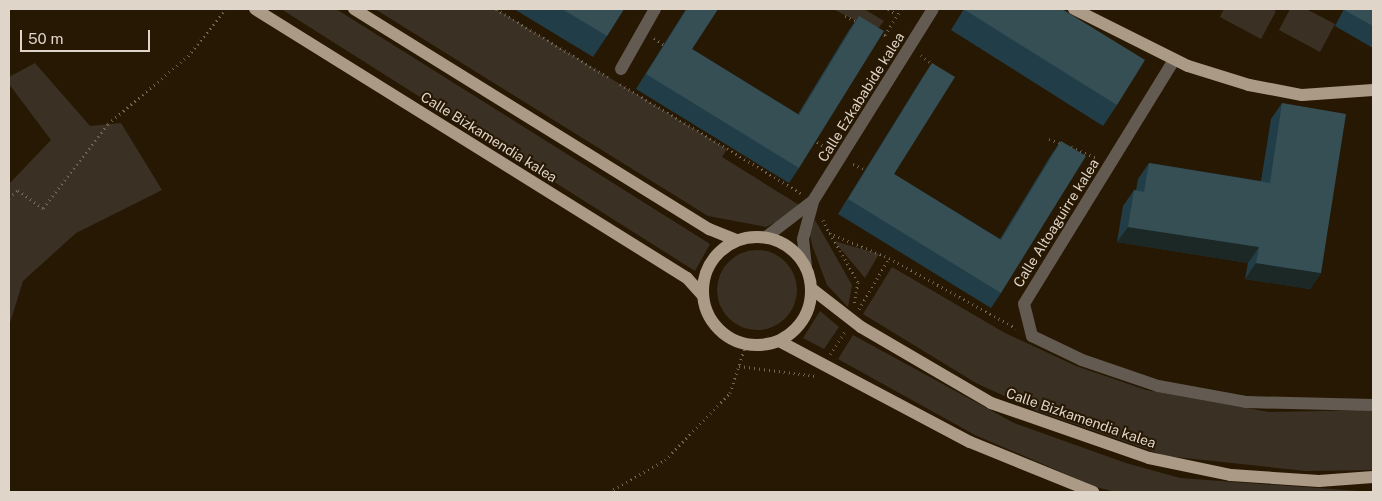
<!DOCTYPE html>
<html>
<head>
<meta charset="utf-8">
<style>
  body { margin:0 }
  #map { position:relative; width:1382px; height:501px; overflow:hidden; background:#271803; font-family:"Public Sans",sans-serif }
  div>[style] { position:absolute }
  .green>* { inset:0; background:#3a3124 }
  .round { border-radius:50% }
  .path>* { height:3px; margin-top:-1.5px; transform-origin:0; background:repeating-linear-gradient(90deg,#736655 0 1px,transparent 0 5px) }
  .minor>* { height:12px; margin:-6px; padding:0 6px; transform-origin:6px; border-radius:6px; background:#635b51 }
  .major>* { height:12px; margin:-6px; padding:0 6px; transform-origin:6px; border-radius:6px; background:#ab9b86 }
  .major>.ring { margin:-6px; padding:0; box-sizing:content-box; background:none; border:12px solid #ab9b86; border-radius:50% }
  .wall>* { inset:0; background:#213e48 }
  .shaded-wall>* { inset:0; background:#1b2826 }
  .building>* { inset:0; background:#364f55 }
  span { translate:-50% -50%; white-space:nowrap; text-align:center; line-height:1.15; -webkit-text-stroke:4px #271803; paint-order:stroke }
  .street-label { font-size:14px; color:#dfd5c8 }
  .frame { position:absolute; inset:0; border:10px solid #dfd5c8; pointer-events:none }
  .scale { position:absolute; left:20px; top:30px; width:130px; height:22px; box-sizing:border-box; border:2px solid #dfd5c8; border-top:0; padding-left:6px; font-size:15px; line-height:18px; white-space:nowrap; color:#dfd5c8; -webkit-text-stroke:4px #271803; paint-order:stroke }
</style>
</head>
<body>
<div id="map">
  <div class="green">
    <i style="clip-path:polygon(281px 9px,336px 9px,710px 244px,695px 271px)"></i>
    <i style="clip-path:polygon(375px 9px,496px 9px,727px 149px,722px 157px,804px 208px,766px 227px,708px 216px)"></i>
    <i style="clip-path:polygon(833px 9px,864px 9px,884px 21px,876px 31px)"></i>
    <i style="clip-path:polygon(1224px 9px,1271px 9px,1276px 11px,1261px 39px,1220px 17px)"></i>
    <i style="clip-path:polygon(1290px 9px,1306px 9px,1335px 24px,1320px 52px,1279px 30px)"></i>
    <i style="clip-path:polygon(35px 63px,90px 126px,121px 123px,162px 190px,76px 233px,23px 281px,9px 326px,9px 184px,51px 140px,9px 84px,9px 77px)"></i>
    <i style="clip-path:polygon(815px 220px,852px 285px,848px 307px,827px 285px,812px 245px,810px 234px)"></i>
    <i style="clip-path:polygon(834px 241px,879px 254px,865px 278px)"></i>
    <i class="round" style="left:717px;top:250px;width:80px;height:80px"></i>
    <i style="clip-path:polygon(892px 267px,1005px 333px,1076px 366px,1146px 390px,1269px 412px,1373px 410px,1373px 470px,1306px 471px,1166px 456px,1037px 411px,976px 383px,863px 314px)"></i>
    <i style="clip-path:polygon(820px 311px,839px 327px,824px 349px,803px 338px)"></i>
    <i style="clip-path:polygon(853px 335px,1014px 423px,1126px 463px,1180px 478px,1373px 492px,1116px 492px,1096px 487px,975px 435px,838px 359px)"></i>
  </div>
  <div class="path">
    <i style="left:496px;top:9px;width:131px;rotate:31.3deg"></i>
    <i style="left:888px;top:9px;width:10px;rotate:29deg"></i>
    <i style="left:845px;top:16px;width:14px;rotate:25deg"></i>
    <i style="left:880px;top:32px;width:6px;rotate:31deg"></i>
    <i style="left:885px;top:35px;width:31px;rotate:-58deg"></i>
    <i style="left:654px;top:38px;width:14px;rotate:34deg"></i>
    <i style="left:921px;top:55px;width:16px;rotate:38deg"></i>
    <i style="left:620px;top:84px;width:211px;rotate:31.1deg"></i>
    <i style="left:813px;top:139px;width:18px;rotate:34deg"></i>
    <i style="left:1049px;top:139px;width:14px;rotate:21deg"></i>
    <i style="left:1071px;top:147px;width:28px;rotate:23deg"></i>
    <i style="left:853px;top:164px;width:17px;rotate:25deg"></i>
    <i style="left:9px;top:198px;width:12px;rotate:-42deg"></i>
    <i style="left:18px;top:190px;width:31px;rotate:36deg"></i>
    <i style="left:43px;top:208px;width:106px;rotate:-52.3deg"></i>
    <i style="left:108px;top:124px;width:105px;rotate:-40.4deg"></i>
    <i style="left:188px;top:56px;width:60px;rotate:-51deg"></i>
    <i style="left:823px;top:220px;width:14px;rotate:65deg"></i>
    <i style="left:829px;top:233px;width:65px;rotate:22.6deg"></i>
    <i style="left:889px;top:258px;width:145px;rotate:28.9deg"></i>
    <i style="left:830px;top:233px;width:56px;rotate:60.3deg"></i>
    <i style="left:858px;top:282px;width:22px;rotate:100deg"></i>
    <i style="left:1016px;top:263px;width:14px;rotate:36deg"></i>
    <i style="left:859px;top:309px;width:59px;rotate:-59.5deg"></i>
    <i style="left:830px;top:354px;width:27px;rotate:-56deg"></i>
    <i style="left:739px;top:366px;width:78px;rotate:7.4deg"></i>
    <i style="left:609px;top:492px;width:64px;rotate:-29.7deg"></i>
    <i style="left:665px;top:460px;width:93px;rotate:-45.9deg"></i>
    <i style="left:730px;top:393px;width:52px;rotate:-71.9deg"></i>
  </div>
  <div class="minor">
    <i style="left:1174px;top:60px;width:286px;rotate:121.6deg"></i>
    <i style="left:1024px;top:304px;width:33px;rotate:76deg"></i>
    <i style="left:1032px;top:336px;width:55px;rotate:25.6deg"></i>
    <i style="left:1082px;top:360px;width:80px;rotate:18.9deg"></i>
    <i style="left:1158px;top:386px;width:89px;rotate:10.3deg"></i>
    <i style="left:1246px;top:402px;width:127px;rotate:1.4deg"></i>
    <i style="left:621px;top:69px;width:69px;rotate:-60.5deg"></i>
    <i style="left:766px;top:237px;width:59px;rotate:-37.5deg"></i>
    <i style="left:806px;top:267px;width:28px;rotate:-96deg"></i>
    <i style="left:803px;top:239px;width:39px;rotate:-75deg"></i>
    <i style="left:813px;top:201px;width:226px;rotate:-58deg"></i>
  </div>
  <div class="major">
    <i style="left:255px;top:9px;width:509px;rotate:31.91deg"></i>
    <i style="left:687px;top:278px;width:24px;rotate:48deg"></i>
    <i style="left:354px;top:9px;width:418px;rotate:31.8deg"></i>
    <i style="left:709px;top:229px;width:29px;rotate:22deg"></i>
    <i style="left:1074px;top:9px;width:127px;rotate:26.6deg"></i>
    <i style="left:1188px;top:66px;width:64px;rotate:17.3deg"></i>
    <i style="left:1249px;top:85px;width:54px;rotate:10.7deg"></i>
    <i style="left:1302px;top:95px;width:71px;rotate:-4deg"></i>
    <i class="ring" style="left:703px;top:237px;width:96px;height:96px"></i>
    <i style="left:812px;top:289px;width:62px;rotate:37.8deg"></i>
    <i style="left:861px;top:327px;width:151px;rotate:30.3deg"></i>
    <i style="left:991px;top:403px;width:167px;rotate:19.2deg"></i>
    <i style="left:1149px;top:458px;width:84px;rotate:11.7deg"></i>
    <i style="left:1231px;top:475px;width:88px;rotate:3.9deg"></i>
    <i style="left:1319px;top:481px;width:54px;rotate:-4.2deg"></i>
    <i style="left:779px;top:341px;width:216px;rotate:27.9deg"></i>
    <i style="left:970px;top:442px;width:133px;rotate:22.1deg"></i>
  </div>
  <div class="wall">
    <i style="clip-path:polygon(514px 9px,624px 9px,607px 36px,593px 57px)"></i>
    <i style="clip-path:polygon(686px 9px,718px 9px,692px 49px,798px 114px,849px 30px,859px 16px,799px 168px,789px 183px,636px 89px)"></i>
    <i style="clip-path:polygon(964px 9px,1062px 9px,1117px 105px,1103px 126px,951px 30px)"></i>
    <i style="clip-path:polygon(1344px 9px,1373px 9px,1373px 48px,1335px 26px)"></i>
    <i style="clip-path:polygon(932px 63px,894px 174px,1000px 239px,1051px 155px,1061px 141px,1001px 293px,991px 308px,838px 214px,922px 78px)"></i>
    <i style="clip-path:polygon(1282px 103px,1321px 273px,1310px 289px,1245px 279px,1248px 263px,1117px 242px,1123px 206px,1134px 190px,1136px 190px,1138px 179px,1149px 163px,1261px 181px,1271px 119px)"></i>
  </div>
  <div class="shaded-wall">
    <i style="clip-path:polygon(1128px 227px,1259px 247px,1248px 263px,1117px 242px)"></i>
    <i style="clip-path:polygon(1256px 263px,1321px 273px,1310px 289px,1245px 279px)"></i>
  </div>
  <div class="building">
    <i style="clip-path:polygon(562px 9px,624px 9px,607px 36px)"></i>
    <i style="clip-path:polygon(687px 9px,718px 9px,692px 49px,799px 115px,859px 16px,884px 31px,799px 168px,646px 74px)"></i>
    <i style="clip-path:polygon(966px 9px,1062px 9px,1145px 60px,1117px 105px,965px 10px)"></i>
    <i style="clip-path:polygon(1347px 9px,1373px 9px,1373px 26px,1346px 11px)"></i>
    <i style="clip-path:polygon(932px 63px,955px 77px,894px 174px,1001px 240px,1061px 141px,1086px 156px,1001px 293px,848px 199px)"></i>
    <i style="clip-path:polygon(1282px 103px,1346px 114px,1321px 273px,1256px 263px,1259px 247px,1128px 227px,1134px 190px,1144px 192px,1149px 163px,1270px 183px)"></i>
  </div>
  <div class="street-label">
    <span style="left:861px;top:97px;rotate:-58deg">Calle Ezkababide kalea</span>
    <span style="left:489px;top:137px;rotate:32deg">Calle Bizkamendia kalea</span>
    <span style="left:1056px;top:223px;rotate:-58deg">Calle Altoaguirre kalea</span>
    <span style="left:1081px;top:418px;rotate:19deg">Calle Bizkamendia kalea</span>
  </div>
  <div class="frame"></div>
  <div class="scale">50 m</div>
</div>
</body>
</html>
